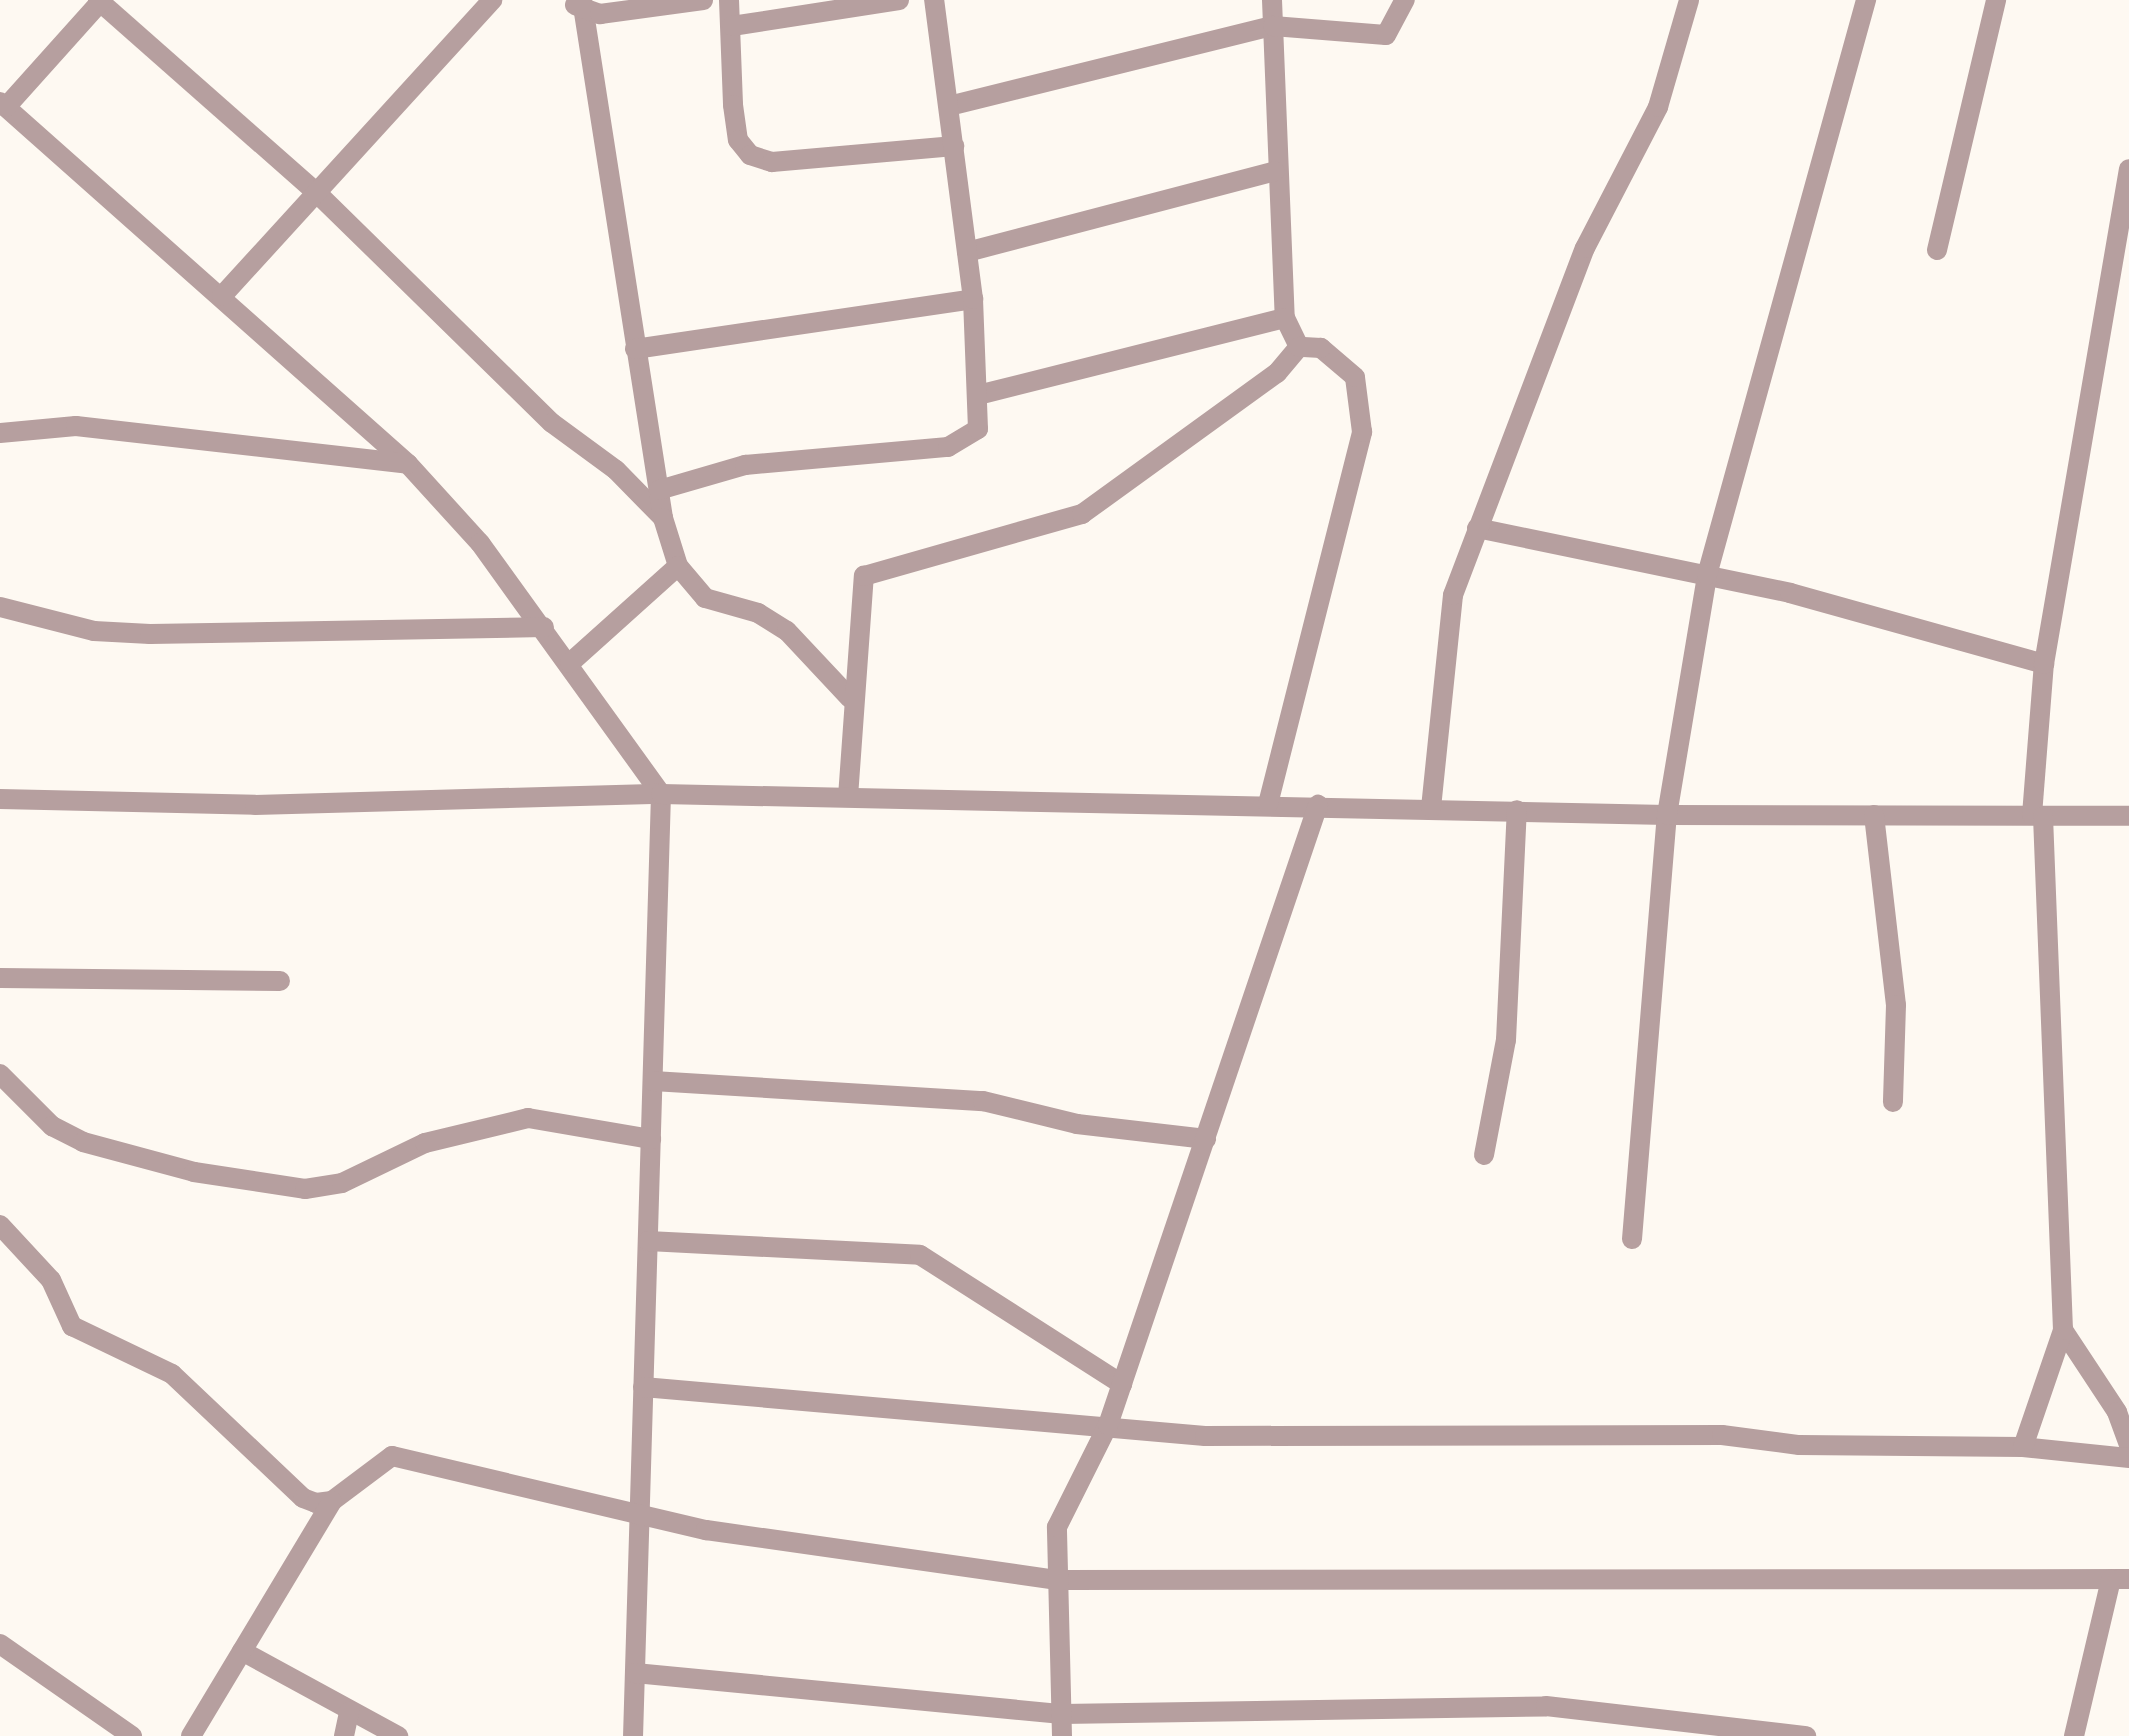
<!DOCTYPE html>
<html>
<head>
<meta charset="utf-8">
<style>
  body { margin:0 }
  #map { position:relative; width:2129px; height:1736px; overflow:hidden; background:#fef9f2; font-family:"Fira Sans",sans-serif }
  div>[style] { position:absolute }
  .minor>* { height:20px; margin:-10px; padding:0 10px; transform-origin:10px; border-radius:10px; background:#b69f9f }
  span { translate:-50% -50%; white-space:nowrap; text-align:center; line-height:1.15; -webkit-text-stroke:7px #fff; paint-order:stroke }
</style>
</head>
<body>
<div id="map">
  <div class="minor">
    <i style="left:98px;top:0;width:293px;rotate:41.4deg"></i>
    <i style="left:318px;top:194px;width:327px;rotate:44.4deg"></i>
    <i style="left:552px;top:423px;width:79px;rotate:36.3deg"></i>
    <i style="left:616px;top:470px;width:67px;rotate:45.6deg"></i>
    <i style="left:582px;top:0;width:524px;rotate:81.11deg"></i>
    <i style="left:663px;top:518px;width:50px;rotate:72.6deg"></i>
    <i style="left:678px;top:566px;width:42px;rotate:49.8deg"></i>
    <i style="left:705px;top:598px;width:55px;rotate:15.8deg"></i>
    <i style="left:758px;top:613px;width:34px;rotate:32deg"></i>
    <i style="left:787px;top:631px;width:92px;rotate:46.8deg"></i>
    <i style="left:729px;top:0;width:105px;rotate:87.8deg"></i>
    <i style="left:733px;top:105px;width:35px;rotate:82deg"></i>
    <i style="left:738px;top:140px;width:19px;rotate:51deg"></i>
    <i style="left:750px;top:155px;width:23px;rotate:18deg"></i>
    <i style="left:772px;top:162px;width:183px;rotate:-5deg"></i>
    <i style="left:1272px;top:0;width:318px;rotate:87.7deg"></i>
    <i style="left:575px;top:5px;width:27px;rotate:20deg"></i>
    <i style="left:600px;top:14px;width:104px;rotate:-7.7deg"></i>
    <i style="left:732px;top:26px;width:169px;rotate:-8.8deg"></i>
    <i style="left:0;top:102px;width:545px;rotate:41.58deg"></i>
    <i style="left:408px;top:464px;width:107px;rotate:47.7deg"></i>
    <i style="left:480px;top:543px;width:309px;rotate:54.2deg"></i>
    <i style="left:661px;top:794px;width:942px;rotate:91.7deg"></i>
    <i style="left:949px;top:106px;width:334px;rotate:-13.9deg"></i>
    <i style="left:1273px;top:26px;width:113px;rotate:4.6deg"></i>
    <i style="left:1386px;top:35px;width:40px;rotate:-62deg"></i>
    <i style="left:6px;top:107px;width:144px;rotate:-48.1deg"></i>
    <i style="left:1937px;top:250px;width:257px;rotate:-76.7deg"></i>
    <i style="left:967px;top:252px;width:318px;rotate:-14.7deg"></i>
    <i style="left:222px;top:296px;width:401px;rotate:-47.6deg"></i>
    <i style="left:635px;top:349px;width:342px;rotate:-8.4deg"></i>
    <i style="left:982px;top:394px;width:312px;rotate:-14.1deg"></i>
    <i style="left:1285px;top:318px;width:32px;rotate:64deg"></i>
    <i style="left:0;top:433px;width:76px;rotate:-5.3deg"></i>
    <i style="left:76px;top:426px;width:334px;rotate:6.5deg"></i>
    <i style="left:659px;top:490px;width:90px;rotate:-16.2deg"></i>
    <i style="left:745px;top:465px;width:204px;rotate:-5.1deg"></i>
    <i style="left:948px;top:447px;width:35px;rotate:-31deg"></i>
    <i style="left:978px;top:429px;width:130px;rotate:-92.2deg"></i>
    <i style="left:973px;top:299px;width:302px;rotate:-97.4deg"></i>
    <i style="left:1477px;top:528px;width:320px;rotate:11.7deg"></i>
    <i style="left:1790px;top:593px;width:264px;rotate:15.6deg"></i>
    <i style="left:0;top:607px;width:97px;rotate:14.3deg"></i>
    <i style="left:94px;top:631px;width:56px;rotate:3.1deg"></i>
    <i style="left:150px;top:634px;width:394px;rotate:-1deg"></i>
    <i style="left:570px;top:663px;width:145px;rotate:-41.9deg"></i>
    <i style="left:848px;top:797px;width:222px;rotate:-85.9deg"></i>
    <i style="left:864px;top:576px;width:227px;rotate:-15.9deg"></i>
    <i style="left:1082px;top:514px;width:241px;rotate:-35.9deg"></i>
    <i style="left:1277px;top:373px;width:34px;rotate:-50deg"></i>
    <i style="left:0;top:799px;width:255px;rotate:1.3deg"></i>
    <i style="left:255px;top:805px;width:406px;rotate:-1.6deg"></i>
    <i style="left:661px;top:794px;width:1006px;rotate:1.2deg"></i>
    <i style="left:1667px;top:815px;width:462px;rotate:0.1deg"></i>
    <i style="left:1268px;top:804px;width:384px;rotate:-75.8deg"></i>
    <i style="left:1362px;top:432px;width:55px;rotate:-97.3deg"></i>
    <i style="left:1355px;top:377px;width:45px;rotate:-139.5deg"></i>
    <i style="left:1321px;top:348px;width:22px;rotate:-177deg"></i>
    <i style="left:1431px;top:808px;width:214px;rotate:-84.1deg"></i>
    <i style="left:1453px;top:595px;width:371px;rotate:-69.2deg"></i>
    <i style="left:1585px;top:248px;width:159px;rotate:-62.6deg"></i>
    <i style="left:1658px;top:107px;width:111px;rotate:-73.8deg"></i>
    <i style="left:1874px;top:815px;width:191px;rotate:83.4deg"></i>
    <i style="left:1896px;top:1005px;width:97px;rotate:91.8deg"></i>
    <i style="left:2032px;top:815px;width:151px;rotate:-85.5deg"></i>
    <i style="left:2044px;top:664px;width:502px;rotate:-80.26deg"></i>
    <i style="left:0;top:978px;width:280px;rotate:0.6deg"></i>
    <i style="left:0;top:1074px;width:74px;rotate:45deg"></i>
    <i style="left:52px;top:1126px;width:35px;rotate:27deg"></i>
    <i style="left:83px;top:1142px;width:115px;rotate:15.1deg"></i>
    <i style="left:194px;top:1172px;width:112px;rotate:8.7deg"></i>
    <i style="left:305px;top:1189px;width:37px;rotate:-9deg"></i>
    <i style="left:342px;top:1183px;width:92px;rotate:-25.7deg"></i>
    <i style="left:425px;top:1143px;width:106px;rotate:-13.6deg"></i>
    <i style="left:528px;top:1118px;width:125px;rotate:9.7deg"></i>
    <i style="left:653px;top:1081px;width:331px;rotate:3.5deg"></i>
    <i style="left:983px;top:1101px;width:97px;rotate:13.7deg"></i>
    <i style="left:1077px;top:1124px;width:130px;rotate:6.6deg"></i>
    <i style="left:1484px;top:1155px;width:117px;rotate:-79.2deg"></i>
    <i style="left:1506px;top:1040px;width:230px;rotate:-87.3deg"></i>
    <i style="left:0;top:1225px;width:75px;rotate:47.2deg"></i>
    <i style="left:51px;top:1280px;width:51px;rotate:65.5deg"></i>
    <i style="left:72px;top:1326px;width:111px;rotate:25.6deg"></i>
    <i style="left:172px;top:1374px;width:180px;rotate:43.4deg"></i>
    <i style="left:303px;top:1498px;width:14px;rotate:21deg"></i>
    <i style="left:316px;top:1503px;width:16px;rotate:-7deg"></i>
    <i style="left:332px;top:1501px;width:75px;rotate:-36.9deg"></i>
    <i style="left:392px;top:1456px;width:323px;rotate:13.3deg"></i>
    <i style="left:706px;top:1530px;width:357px;rotate:8.1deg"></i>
    <i style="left:1059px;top:1580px;width:1070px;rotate:-0.05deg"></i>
    <i style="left:1632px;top:1239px;width:425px;rotate:-85.3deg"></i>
    <i style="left:1667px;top:815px;width:243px;rotate:-80.5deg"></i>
    <i style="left:1707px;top:575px;width:597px;rotate:-74.54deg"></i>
    <i style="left:648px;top:1241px;width:272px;rotate:2.9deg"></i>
    <i style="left:920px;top:1255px;width:240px;rotate:32.6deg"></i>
    <i style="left:2063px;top:1330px;width:98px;rotate:56.6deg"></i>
    <i style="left:2117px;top:1412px;width:35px;rotate:70deg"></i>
    <i style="left:643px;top:1387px;width:564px;rotate:4.98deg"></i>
    <i style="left:1205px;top:1436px;width:517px;rotate:-0.11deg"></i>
    <i style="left:1722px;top:1435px;width:78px;rotate:7.4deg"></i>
    <i style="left:1799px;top:1445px;width:224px;rotate:0.5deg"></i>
    <i style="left:2023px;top:1447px;width:107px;rotate:5.9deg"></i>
    <i style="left:2023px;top:1447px;width:124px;rotate:-71.1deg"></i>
    <i style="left:2063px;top:1330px;width:514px;rotate:-92.23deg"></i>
    <i style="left:0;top:1644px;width:161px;rotate:34.9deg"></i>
    <i style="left:242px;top:1651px;width:178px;rotate:28.6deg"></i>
    <i style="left:635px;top:1673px;width:429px;rotate:5.5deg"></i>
    <i style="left:1062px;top:1714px;width:484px;rotate:-0.9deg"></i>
    <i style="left:1546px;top:1706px;width:262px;rotate:6.6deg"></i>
    <i style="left:191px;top:1736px;width:274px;rotate:-59deg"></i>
    <i style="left:344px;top:1736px;width:25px;rotate:-78deg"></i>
    <i style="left:1062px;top:1736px;width:209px;rotate:-91.4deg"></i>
    <i style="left:1057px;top:1527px;width:114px;rotate:-63.4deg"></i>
    <i style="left:1108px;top:1425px;width:655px;rotate:-71.29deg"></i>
    <i style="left:2074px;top:1736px;width:161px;rotate:-76.7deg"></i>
  </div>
</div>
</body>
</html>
